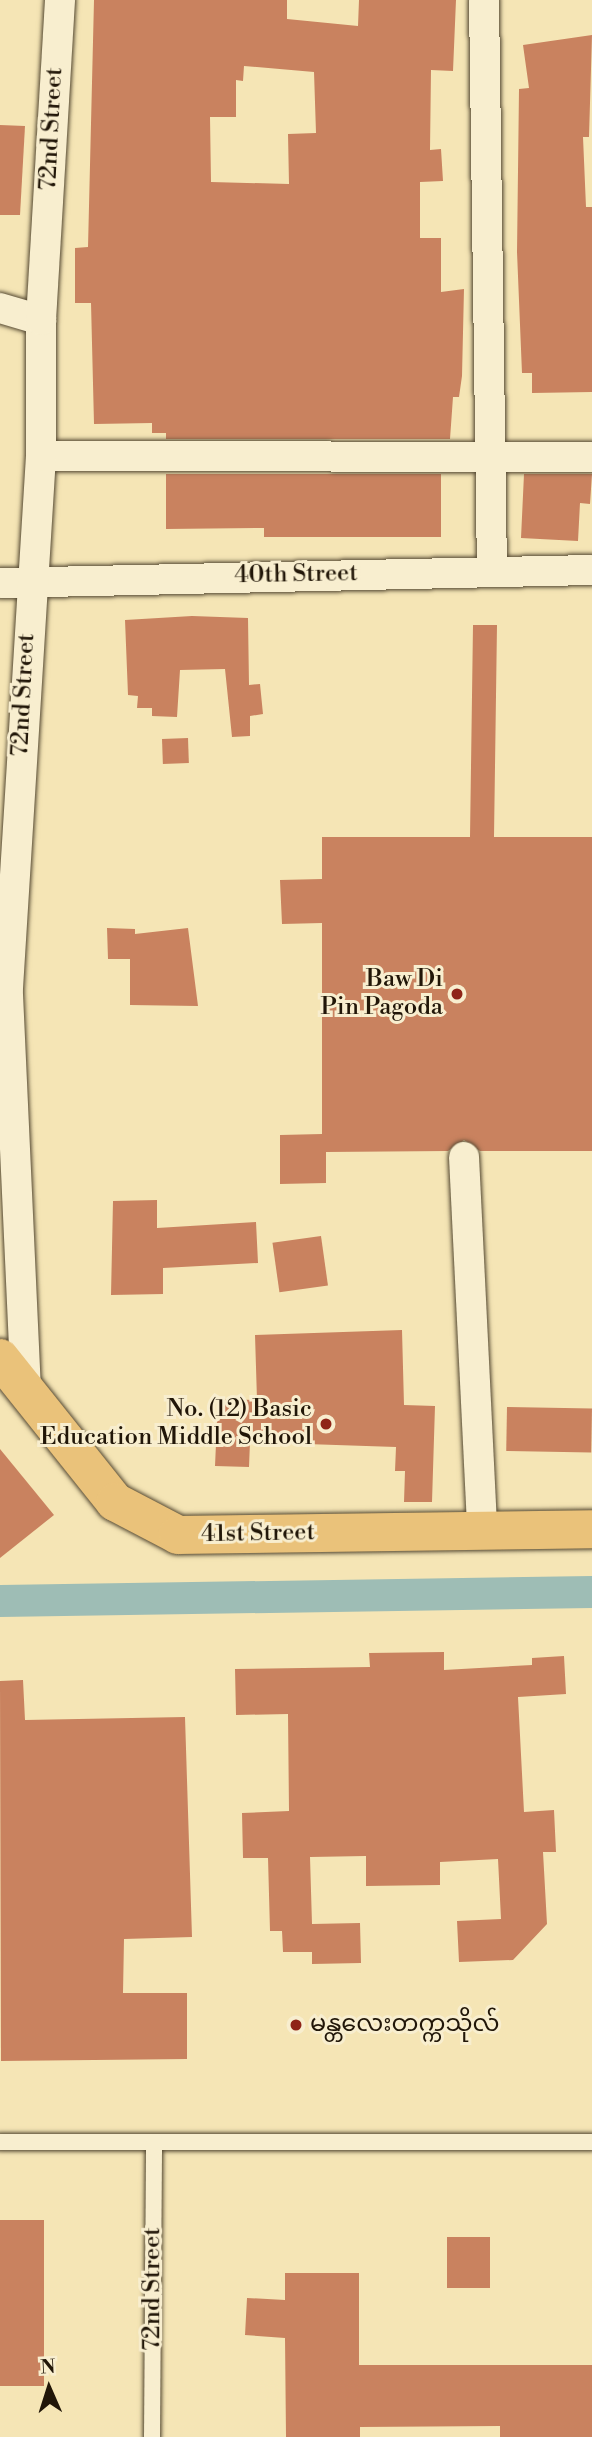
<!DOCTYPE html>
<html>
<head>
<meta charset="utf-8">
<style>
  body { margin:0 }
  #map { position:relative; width:592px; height:2437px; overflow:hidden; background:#f5e5b5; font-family:"Libre Bodoni","Noto Sans Myanmar",serif }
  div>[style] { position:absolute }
  .canal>* { height:32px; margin:-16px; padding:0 16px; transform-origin:16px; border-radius:16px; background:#9ebdb5 }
  .building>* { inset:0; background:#c9825f; transform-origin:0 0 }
  .roads { filter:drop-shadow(0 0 2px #564a33) drop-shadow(0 0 2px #564a33) }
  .service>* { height:16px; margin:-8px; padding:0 8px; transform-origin:8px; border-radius:8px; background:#f8eecf }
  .minor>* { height:30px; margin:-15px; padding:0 15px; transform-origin:15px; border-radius:15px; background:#f8eecf }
  .primary>* { height:38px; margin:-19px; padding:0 19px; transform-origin:19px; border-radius:19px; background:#eac27a }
  .dots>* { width:19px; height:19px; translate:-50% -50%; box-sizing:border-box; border:4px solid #f8eecf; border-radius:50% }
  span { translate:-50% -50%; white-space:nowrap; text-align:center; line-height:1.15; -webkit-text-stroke:6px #f8eecf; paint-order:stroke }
  .street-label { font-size:24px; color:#211608 }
  .poi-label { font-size:24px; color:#211608 }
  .right { translate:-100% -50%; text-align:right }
  .left { translate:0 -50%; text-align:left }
  .north { position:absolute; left:14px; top:2353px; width:70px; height:70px; -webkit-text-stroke:5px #f8eecf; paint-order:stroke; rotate:357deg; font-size:19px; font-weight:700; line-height:28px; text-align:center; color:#211608 }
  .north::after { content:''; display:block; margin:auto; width:24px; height:32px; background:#211608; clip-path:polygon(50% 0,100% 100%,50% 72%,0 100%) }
</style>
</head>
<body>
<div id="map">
  <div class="canal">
    <i style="left:0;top:1601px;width:592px;rotate:-0.87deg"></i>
  </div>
  <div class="building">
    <i style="clip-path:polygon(evenodd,94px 0,287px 0,287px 19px,358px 26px,359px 0,456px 0,453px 71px,431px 70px,430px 150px,441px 149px,443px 181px,420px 182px,420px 238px,441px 238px,441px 292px,464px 289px,462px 376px,459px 397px,453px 397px,450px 439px,166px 439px,166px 433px,152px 433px,152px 423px,94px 424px,91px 303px,75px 303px,75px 248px,88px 247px,94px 0,244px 66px,314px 72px,316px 133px,288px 134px,289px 184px,211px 182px,210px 117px,236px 117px,236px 80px,243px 81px,244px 66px)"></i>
    <i style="clip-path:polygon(592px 35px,589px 137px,583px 137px,586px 207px,592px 207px,592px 392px,532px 393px,532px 373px,522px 373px,517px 252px,519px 89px,529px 88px,523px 45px)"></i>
    <i style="clip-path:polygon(0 125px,25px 126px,20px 215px,0 215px)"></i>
    <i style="clip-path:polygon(166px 474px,441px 474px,441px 537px,264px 537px,264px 528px,166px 529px)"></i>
    <i style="clip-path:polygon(524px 474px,592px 474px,590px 504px,580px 503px,578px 541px,521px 538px)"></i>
    <i style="clip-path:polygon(192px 616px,248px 618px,249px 685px,260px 684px,263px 714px,250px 716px,250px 736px,232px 737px,225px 669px,180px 670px,177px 717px,152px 716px,152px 708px,137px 708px,138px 696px,128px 695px,125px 620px)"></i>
    <i style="clip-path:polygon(473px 625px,497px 625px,494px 837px,592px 837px,592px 1151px,480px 1151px,464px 1140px,448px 1151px,326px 1152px,326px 1183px,280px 1184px,280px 1135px,322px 1134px,322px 923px,282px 924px,280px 880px,322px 879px,322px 837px,470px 837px)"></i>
    <i style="left:188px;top:738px;width:25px;height:26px;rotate:88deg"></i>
    <i style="clip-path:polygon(107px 928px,135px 929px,135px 934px,188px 928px,198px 1006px,130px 1005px,130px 959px,108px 959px)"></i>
    <i style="clip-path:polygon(157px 1200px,157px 1228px,256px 1222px,258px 1263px,163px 1268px,163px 1294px,111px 1295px,113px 1201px)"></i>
    <i style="left:321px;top:1236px;width:50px;height:49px;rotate:82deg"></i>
    <i style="clip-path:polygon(402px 1330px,404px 1405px,435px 1406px,432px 1502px,404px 1502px,405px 1471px,395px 1471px,396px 1447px,250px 1442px,249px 1467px,215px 1466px,218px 1399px,257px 1400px,255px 1335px)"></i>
    <i style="left:507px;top:1407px;width:85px;height:44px;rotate:1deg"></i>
    <i style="clip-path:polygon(0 1449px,54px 1515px,0 1558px)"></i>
    <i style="clip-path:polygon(444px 1652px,444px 1670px,532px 1665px,532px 1658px,564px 1656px,566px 1694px,518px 1697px,524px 1812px,554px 1810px,556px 1852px,543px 1852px,547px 1924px,513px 1960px,459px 1962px,457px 1921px,501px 1919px,498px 1859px,440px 1862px,440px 1885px,366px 1886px,366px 1856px,310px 1857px,312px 1924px,360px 1923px,361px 1963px,312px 1964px,312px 1952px,283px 1952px,282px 1931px,270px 1931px,268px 1858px,243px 1858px,242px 1813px,289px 1811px,288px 1714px,236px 1715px,235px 1669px,370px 1667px,369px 1653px)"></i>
    <i style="clip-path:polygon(23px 1680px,25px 1720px,185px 1717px,192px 1937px,124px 1939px,123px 1993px,187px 1993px,187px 2059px,1px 2061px,0 1681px)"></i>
    <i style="left:0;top:2220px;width:44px;height:166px"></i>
    <i style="left:447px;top:2237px;width:43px;height:51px"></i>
    <i style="clip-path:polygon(285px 2273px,359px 2273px,359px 2365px,592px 2365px,592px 2437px,500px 2437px,500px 2426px,360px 2427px,360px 2437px,286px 2437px,285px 2338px,245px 2335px,247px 2298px,285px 2300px)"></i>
  </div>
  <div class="roads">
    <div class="service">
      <i style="left:0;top:2142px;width:592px"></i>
      <i style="left:152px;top:2437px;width:295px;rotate:-89.6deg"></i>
    </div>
    <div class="minor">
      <i style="left:484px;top:0;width:570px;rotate:89.2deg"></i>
      <i style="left:0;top:308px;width:43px;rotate:16.3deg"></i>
      <i style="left:41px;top:456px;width:551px;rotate:0.1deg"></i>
      <i style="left:0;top:583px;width:592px;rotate:-1.26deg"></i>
      <i style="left:464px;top:1157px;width:374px;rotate:87.2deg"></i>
      <i style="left:26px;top:1391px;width:403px;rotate:-92.6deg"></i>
      <i style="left:8px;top:988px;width:533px;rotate:-86.45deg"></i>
      <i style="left:41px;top:456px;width:136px;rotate:-90deg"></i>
      <i style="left:41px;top:320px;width:321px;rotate:-86.6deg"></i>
    </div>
    <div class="primary">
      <i style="left:0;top:1358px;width:184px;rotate:51.4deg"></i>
      <i style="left:115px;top:1502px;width:71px;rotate:27.6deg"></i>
      <i style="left:178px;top:1535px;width:414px;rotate:-0.8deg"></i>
    </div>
  </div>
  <div class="dots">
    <i style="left:457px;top:994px;background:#8f2418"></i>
    <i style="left:326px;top:1424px;background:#8f2418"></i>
    <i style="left:296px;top:2025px;background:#8f2418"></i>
  </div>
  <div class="street-label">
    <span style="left:52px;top:129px;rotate:-87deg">72nd Street</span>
    <span style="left:296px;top:575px;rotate:-1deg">40th Street</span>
    <span style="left:24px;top:695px;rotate:-87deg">72nd Street</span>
    <span style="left:258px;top:1534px;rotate:-1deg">41st Street</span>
    <span style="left:153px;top:2289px;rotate:-90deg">72nd Street</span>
  </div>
  <div class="poi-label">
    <span class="right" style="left:443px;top:994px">Baw Di<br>Pin Pagoda</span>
    <span class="right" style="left:312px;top:1424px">No. (12) Basic<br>Education Middle School</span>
    <span class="left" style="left:310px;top:2025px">မန္တလေးတက္ကသိုလ်</span>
  </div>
  <div class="north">N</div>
</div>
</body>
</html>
